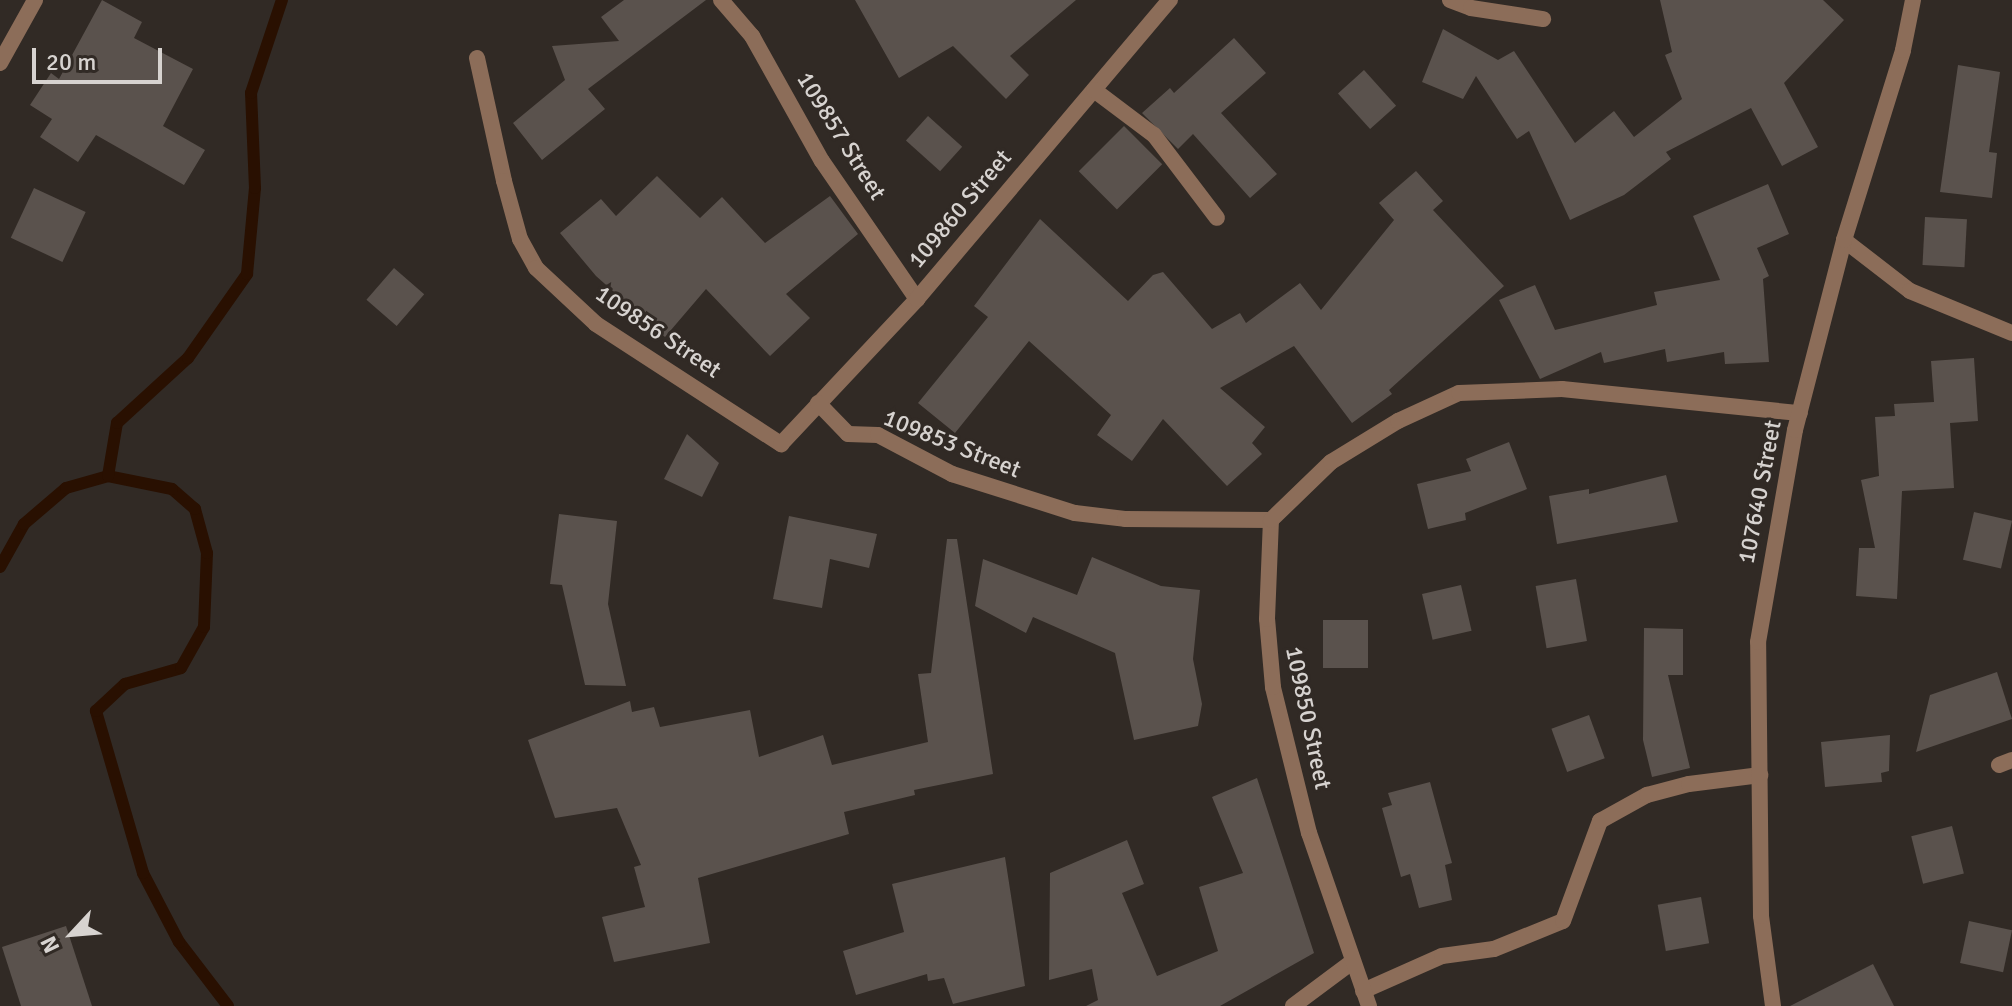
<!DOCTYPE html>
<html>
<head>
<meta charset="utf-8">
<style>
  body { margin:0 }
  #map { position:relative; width:2012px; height:1006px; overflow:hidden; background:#312a25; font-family:Signika,sans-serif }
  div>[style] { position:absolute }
  .stream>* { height:12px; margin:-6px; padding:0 6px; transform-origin:6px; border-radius:6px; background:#291001 }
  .building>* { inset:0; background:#5a524d; transform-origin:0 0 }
  .street>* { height:16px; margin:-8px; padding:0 8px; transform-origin:8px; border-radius:8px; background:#8c6d59 }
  span { translate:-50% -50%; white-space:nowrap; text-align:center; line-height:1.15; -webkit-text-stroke:6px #312a25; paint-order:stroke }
  .street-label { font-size:24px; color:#d7d3d0 }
  .north { position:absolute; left:32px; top:894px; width:80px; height:80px; -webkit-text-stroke:6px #312a25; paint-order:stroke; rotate:244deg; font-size:22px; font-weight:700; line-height:32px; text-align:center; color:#d7d3d0 }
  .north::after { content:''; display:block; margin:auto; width:28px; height:36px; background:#d7d3d0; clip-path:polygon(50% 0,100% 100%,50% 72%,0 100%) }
  .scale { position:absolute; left:32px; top:48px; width:130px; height:36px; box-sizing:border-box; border:4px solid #d7d3d0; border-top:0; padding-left:10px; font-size:24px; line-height:28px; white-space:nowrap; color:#d7d3d0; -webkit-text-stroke:6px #312a25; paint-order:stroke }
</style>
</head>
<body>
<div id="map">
  <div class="stream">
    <i style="left:0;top:567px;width:49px;rotate:-60.8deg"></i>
    <i style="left:24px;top:524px;width:55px;rotate:-40.6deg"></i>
    <i style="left:66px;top:488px;width:44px;rotate:-15.9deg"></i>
    <i style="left:228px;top:1006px;width:81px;rotate:-127.4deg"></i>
    <i style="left:179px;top:942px;width:78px;rotate:-117.6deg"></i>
    <i style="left:143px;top:873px;width:169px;rotate:-106.2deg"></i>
    <i style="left:96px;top:711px;width:40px;rotate:-43deg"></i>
    <i style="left:125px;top:684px;width:58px;rotate:-15.9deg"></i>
    <i style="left:181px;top:668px;width:47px;rotate:-60.7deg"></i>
    <i style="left:204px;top:627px;width:74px;rotate:-87.7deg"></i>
    <i style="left:207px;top:553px;width:46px;rotate:-105.3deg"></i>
    <i style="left:195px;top:509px;width:30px;rotate:-139deg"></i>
    <i style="left:172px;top:489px;width:65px;rotate:-168.5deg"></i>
    <i style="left:108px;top:476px;width:54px;rotate:-80.4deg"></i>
    <i style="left:117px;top:423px;width:96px;rotate:-42.5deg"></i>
    <i style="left:188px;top:358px;width:103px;rotate:-54.9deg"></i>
    <i style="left:247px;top:274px;width:86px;rotate:-84.7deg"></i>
    <i style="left:255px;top:188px;width:95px;rotate:-92.4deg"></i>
    <i style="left:251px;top:93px;width:98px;rotate:-71.6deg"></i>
  </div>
  <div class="building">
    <i style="clip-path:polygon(102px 0,142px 22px,134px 38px,193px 69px,163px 126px,205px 150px,184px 185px,96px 135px,78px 162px,40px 137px,52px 119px,30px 105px,51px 73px,59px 79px)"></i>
    <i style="clip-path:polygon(624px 0,706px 0,588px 89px,605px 109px,542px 160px,513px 123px,565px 80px,552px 46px,619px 41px,601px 17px)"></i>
    <i style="clip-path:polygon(855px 0,1076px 0,1010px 56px,1029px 75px,1006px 99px,953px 46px,899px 78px)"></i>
    <i style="clip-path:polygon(1660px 0,1823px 0,1844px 20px,1784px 83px,1818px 147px,1782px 166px,1751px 108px,1666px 152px,1671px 159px,1624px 195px,1570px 220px,1529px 131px,1517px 139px,1476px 76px,1463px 99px,1422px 82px,1443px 29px,1498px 60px,1514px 51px,1575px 143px,1614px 111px,1634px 137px,1682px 99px,1665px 55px,1672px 52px)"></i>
    <i style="clip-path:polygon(1234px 38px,1266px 73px,1221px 113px,1277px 174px,1250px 198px,1193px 134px,1178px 149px,1142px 113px,1170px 88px,1174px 93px)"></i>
    <i style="clip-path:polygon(1958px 65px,2000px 72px,1989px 152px,1997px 153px,1992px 198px,1940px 192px)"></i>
    <i style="left:1364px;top:70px;width:48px;height:35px;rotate:48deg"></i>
    <i style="left:928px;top:116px;width:46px;height:33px;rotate:42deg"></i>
    <i style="left:1124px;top:126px;width:54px;height:64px;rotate:45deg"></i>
    <i style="clip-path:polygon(1416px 171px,1443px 201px,1433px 210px,1504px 286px,1389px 390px,1392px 394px,1352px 423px,1294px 346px,1220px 388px,1265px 427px,1252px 443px,1262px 454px,1227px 486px,1163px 419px,1132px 461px,1097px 435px,1111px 415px,1029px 341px,955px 433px,918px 403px,988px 317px,974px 306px,1040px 219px,1128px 301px,1153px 275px,1163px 272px,1212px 329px,1240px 313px,1246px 323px,1300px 283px,1321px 310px,1394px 220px,1379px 203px)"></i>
    <i style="clip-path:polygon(657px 176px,700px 218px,722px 197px,765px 243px,830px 196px,858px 234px,786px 294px,810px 318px,770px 356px,706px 289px,665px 337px,596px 276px,560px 233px,601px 199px,616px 216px)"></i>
    <i style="clip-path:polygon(1768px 184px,1789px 234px,1757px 248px,1769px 276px,1763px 279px,1769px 362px,1725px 364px,1724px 352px,1667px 362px,1665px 349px,1604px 363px,1601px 352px,1540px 379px,1499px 300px,1535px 285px,1555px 330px,1657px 305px,1654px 292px,1720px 280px,1693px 216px)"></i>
    <i style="left:34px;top:188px;width:57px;height:55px;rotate:25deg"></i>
    <i style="left:1925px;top:217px;width:42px;height:48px;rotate:3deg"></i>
    <i style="left:394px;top:268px;width:40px;height:42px;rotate:41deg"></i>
    <i style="clip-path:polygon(1974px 358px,1978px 421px,1950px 423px,1954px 488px,1902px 491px,1897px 599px,1856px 596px,1859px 548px,1875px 548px,1861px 480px,1879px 476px,1875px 417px,1895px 416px,1894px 404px,1934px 402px,1931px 361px)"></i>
    <i style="clip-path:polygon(687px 434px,719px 463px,702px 497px,664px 479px)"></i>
    <i style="clip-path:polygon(1509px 442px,1527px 489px,1465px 513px,1466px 520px,1428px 529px,1417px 484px,1471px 471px,1466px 459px)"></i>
    <i style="clip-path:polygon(1666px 475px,1678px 522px,1557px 544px,1549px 496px,1589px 489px,1589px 494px)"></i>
    <i style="left:1974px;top:512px;width:39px;height:49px;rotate:13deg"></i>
    <i style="clip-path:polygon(559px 514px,617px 521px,608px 604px,626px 686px,585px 685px,562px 585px,550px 584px)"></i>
    <i style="clip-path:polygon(789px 516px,877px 534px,869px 568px,830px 559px,822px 608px,773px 599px)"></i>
    <i style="clip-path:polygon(947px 539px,957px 539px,993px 774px,914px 790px,915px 795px,844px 812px,849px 834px,698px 878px,710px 943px,614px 962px,602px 917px,645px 907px,634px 867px,641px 865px,617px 808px,555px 818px,528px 740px,630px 701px,632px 712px,654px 707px,660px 727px,750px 710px,759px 757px,823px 735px,832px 765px,928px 742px,918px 674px,931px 673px)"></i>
    <i style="clip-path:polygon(1092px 557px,1161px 586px,1200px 590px,1193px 659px,1202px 704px,1198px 726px,1134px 740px,1115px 653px,1033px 617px,1026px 633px,975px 606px,983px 559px,1077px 595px)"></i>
    <i style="left:1576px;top:579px;width:63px;height:41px;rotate:80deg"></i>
    <i style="left:1461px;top:585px;width:47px;height:40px;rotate:77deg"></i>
    <i style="left:1323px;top:620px;width:45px;height:48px"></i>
    <i style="clip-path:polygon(1644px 628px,1683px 629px,1683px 675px,1668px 675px,1690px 768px,1652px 777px,1643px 740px)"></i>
    <i style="clip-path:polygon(1997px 672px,2012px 719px,1916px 752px,1930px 695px)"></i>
    <i style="left:1589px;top:715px;width:46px;height:40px;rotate:70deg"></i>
    <i style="clip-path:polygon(1890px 735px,1889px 771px,1881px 773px,1882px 782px,1825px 787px,1821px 742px)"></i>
    <i style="clip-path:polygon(1257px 778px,1314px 953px,1220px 1006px,1086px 1006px,1098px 1000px,1092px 969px,1049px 980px,1050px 873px,1127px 840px,1144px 884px,1122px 893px,1157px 976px,1218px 951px,1199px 887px,1243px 873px,1212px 797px)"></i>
    <i style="clip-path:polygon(1430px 782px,1452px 863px,1445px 865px,1452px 900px,1419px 908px,1410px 874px,1401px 877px,1382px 808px,1392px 805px,1388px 793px)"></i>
    <i style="left:1952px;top:826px;width:49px;height:42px;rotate:76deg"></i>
    <i style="clip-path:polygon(1005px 857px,1025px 986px,953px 1004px,944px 978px,928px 981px,927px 974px,856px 995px,843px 951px,904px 932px,892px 884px)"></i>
    <i style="left:1701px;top:897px;width:47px;height:44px;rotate:80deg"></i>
    <i style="left:1969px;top:921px;width:44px;height:43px;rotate:12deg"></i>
    <i style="clip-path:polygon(66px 926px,92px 1006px,21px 1006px,2px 947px)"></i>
    <i style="clip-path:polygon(1873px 964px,1894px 1006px,1790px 1006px)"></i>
  </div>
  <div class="street">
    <i style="left:721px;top:0;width:48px;rotate:49.3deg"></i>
    <i style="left:752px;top:36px;width:143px;rotate:60.8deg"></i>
    <i style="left:822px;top:161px;width:168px;rotate:55.5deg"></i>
    <i style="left:1450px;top:0;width:22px;rotate:21deg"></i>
    <i style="left:1471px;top:8px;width:73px;rotate:8.7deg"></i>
    <i style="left:477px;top:58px;width:126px;rotate:77.6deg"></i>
    <i style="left:504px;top:181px;width:60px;rotate:74.6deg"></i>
    <i style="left:520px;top:239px;width:33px;rotate:61deg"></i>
    <i style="left:536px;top:268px;width:82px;rotate:43deg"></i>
    <i style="left:596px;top:324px;width:221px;rotate:33deg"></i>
    <i style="left:781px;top:444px;width:199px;rotate:-46.8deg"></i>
    <i style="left:917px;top:299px;width:392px;rotate:-49.8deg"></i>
    <i style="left:0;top:63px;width:72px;rotate:-60.9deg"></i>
    <i style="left:1094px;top:90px;width:75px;rotate:36.9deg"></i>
    <i style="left:1154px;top:135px;width:104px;rotate:52.8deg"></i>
    <i style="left:1844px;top:240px;width:83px;rotate:37.7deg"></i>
    <i style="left:1910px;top:291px;width:110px;rotate:22.4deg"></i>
    <i style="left:818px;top:403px;width:43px;rotate:45.9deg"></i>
    <i style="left:848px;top:434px;width:30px;rotate:2deg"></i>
    <i style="left:878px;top:435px;width:84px;rotate:27.8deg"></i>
    <i style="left:952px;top:474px;width:129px;rotate:17.6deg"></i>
    <i style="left:1075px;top:513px;width:50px;rotate:6.8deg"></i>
    <i style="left:1125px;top:519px;width:146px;rotate:0.4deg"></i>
    <i style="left:1999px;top:765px;width:14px;rotate:-21deg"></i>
    <i style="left:1363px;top:991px;width:86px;rotate:-23.9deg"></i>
    <i style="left:1442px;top:956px;width:52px;rotate:-7.7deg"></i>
    <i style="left:1494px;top:949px;width:74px;rotate:-22.1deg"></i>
    <i style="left:1563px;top:921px;width:107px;rotate:-69.7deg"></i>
    <i style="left:1600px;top:821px;width:54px;rotate:-29deg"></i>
    <i style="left:1647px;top:795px;width:43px;rotate:-14.7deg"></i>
    <i style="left:1689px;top:784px;width:72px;rotate:-7.2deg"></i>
    <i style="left:1293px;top:1006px;width:74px;rotate:-36.7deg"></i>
    <i style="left:1369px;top:1006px;width:183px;rotate:-109.1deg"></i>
    <i style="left:1309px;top:833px;width:150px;rotate:-103.9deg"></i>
    <i style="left:1273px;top:687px;width:68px;rotate:-95deg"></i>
    <i style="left:1267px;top:619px;width:99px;rotate:-87.7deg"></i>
    <i style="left:1271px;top:520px;width:83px;rotate:-44deg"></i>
    <i style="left:1331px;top:462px;width:79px;rotate:-31.5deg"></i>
    <i style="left:1398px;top:421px;width:67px;rotate:-24.7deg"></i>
    <i style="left:1459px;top:393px;width:103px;rotate:-2.2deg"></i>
    <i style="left:1562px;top:389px;width:239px;rotate:5.8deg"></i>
    <i style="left:1773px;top:1006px;width:91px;rotate:-97.6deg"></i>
    <i style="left:1761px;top:916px;width:274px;rotate:-90.6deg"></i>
    <i style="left:1758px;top:642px;width:215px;rotate:-80.1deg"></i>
    <i style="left:1795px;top:430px;width:196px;rotate:-75.5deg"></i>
    <i style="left:1844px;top:240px;width:199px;rotate:-72.7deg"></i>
    <i style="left:1903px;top:50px;width:51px;rotate:-78.7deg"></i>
  </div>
  <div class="street-label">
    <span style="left:841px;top:136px;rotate:58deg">109857 Street</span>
    <span style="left:960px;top:209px;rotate:-50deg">109860 Street</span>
    <span style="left:658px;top:332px;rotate:34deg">109856 Street</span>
    <span style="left:952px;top:444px;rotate:22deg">109853 Street</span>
    <span style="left:1760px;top:492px;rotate:-79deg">107640 Street</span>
    <span style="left:1308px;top:718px;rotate:78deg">109850 Street</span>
  </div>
  <div class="north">N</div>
  <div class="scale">20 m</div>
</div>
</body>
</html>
